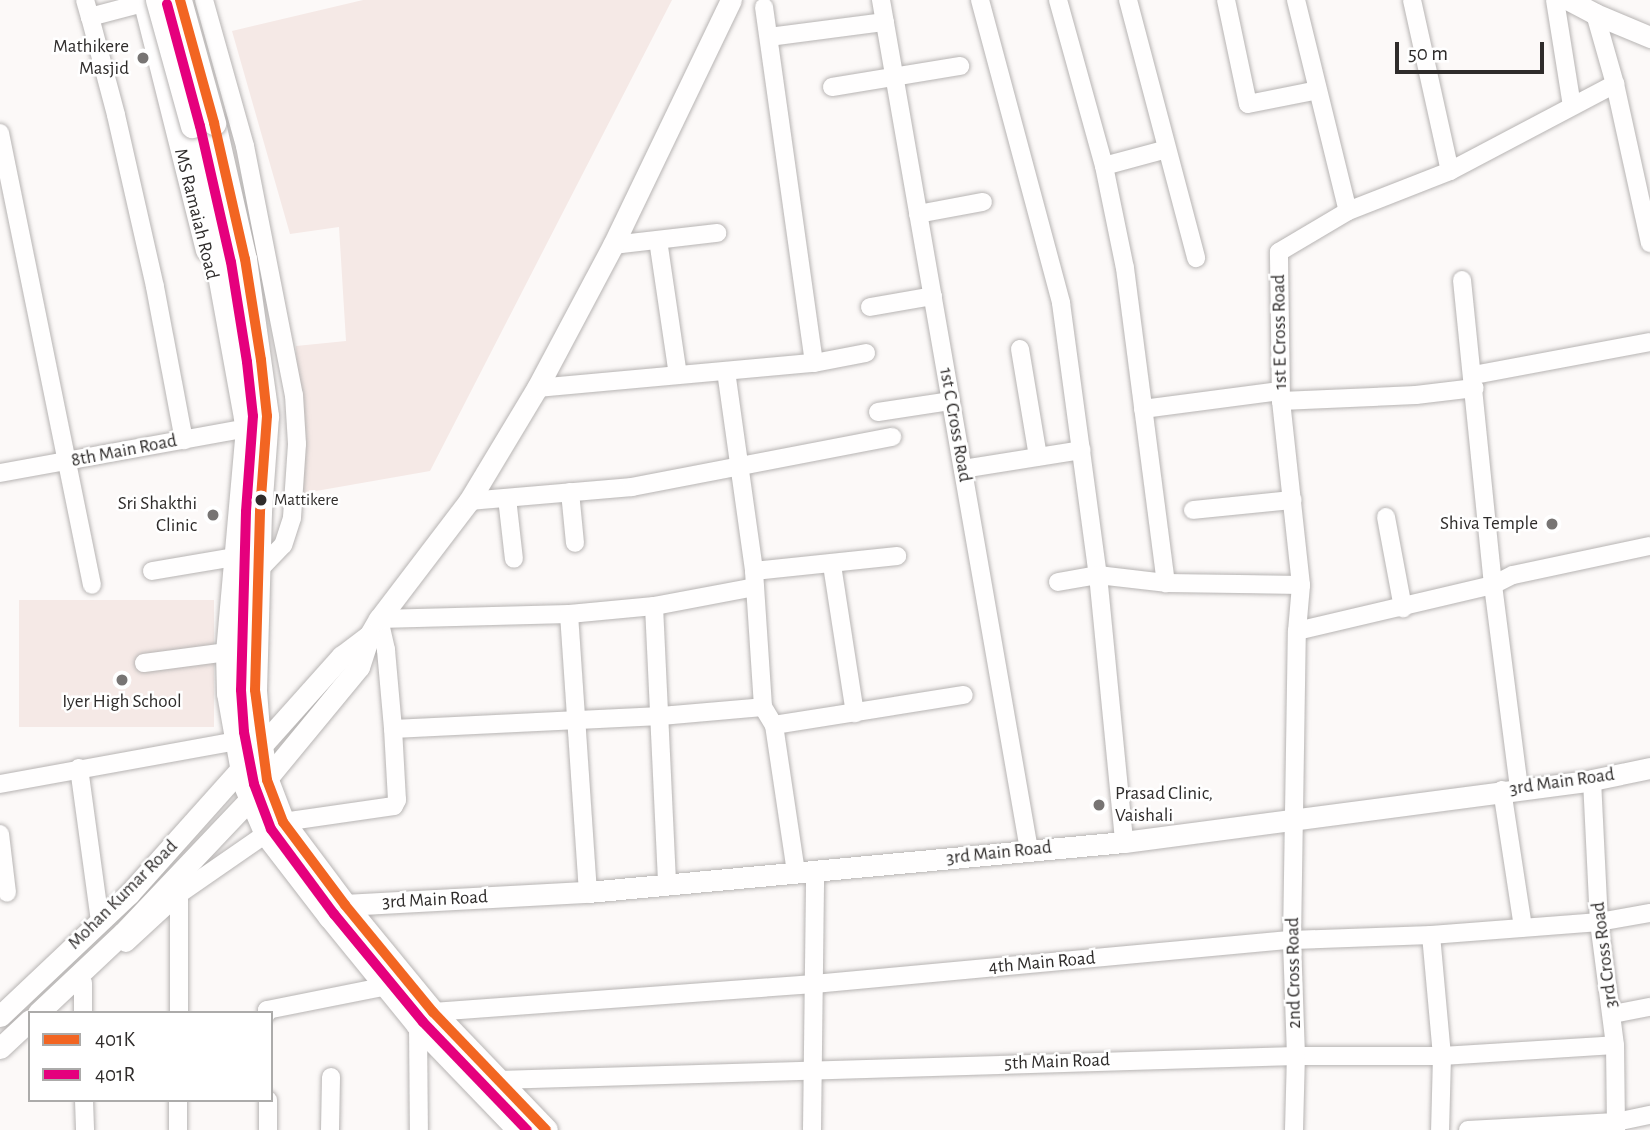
<!DOCTYPE html>
<html>
<head>
<meta charset="utf-8">
<style>
  body { margin:0 }
  #map { position:relative; width:1650px; height:1130px; overflow:hidden; background:#fcf9f8; font-family:"Alegreya Sans",sans-serif }
  div>[style] { position:absolute }
  .built>* { inset:0; background:#f5e9e6; transform-origin:0 0 }
  .roads { filter:drop-shadow(0 0 2px #b7b4b3) drop-shadow(0 0 2px #b7b4b3) }
  .minor>* { height:18px; margin:-9px; padding:0 9px; transform-origin:9px; border-radius:9px; background:#fffefe }
  .tertiary>* { height:21px; margin:-10.5px; padding:0 10.5px; transform-origin:10.5px; border-radius:10.5px; background:#fffefe }
  .secondary>* { height:23px; margin:-11.5px; padding:0 11.5px; transform-origin:11.5px; border-radius:11.5px; background:#fffefe }
  .bridges { filter:drop-shadow(0 0 2px #b7b4b3) drop-shadow(0 0 2px #b7b4b3) }
  .secondary-bridge>* { height:23px; margin:-11.5px; padding:0 11.5px; transform-origin:11.5px; border-radius:11.5px; background:#fffefe }
  .bus-1>* { height:10px; margin:-5px; padding:0 5px; transform-origin:5px; border-radius:5px; background:#f26522 }
  .bus-2>* { height:10px; margin:-5px; padding:0 5px; transform-origin:5px; border-radius:5px; background:#e5007d }
  .dots>* { width:19px; height:19px; translate:-50% -50%; box-sizing:border-box; border:4px solid #fff; border-radius:50% }
  span { translate:-50% -50%; white-space:nowrap; text-align:center; line-height:1.15; -webkit-text-stroke:5px #fff; paint-order:stroke }
  .bus-label { font-size:17px; color:#2f2c2b }
  .left { translate:0 -50%; text-align:left }
  .poi-label { font-size:19px; color:#2f2c2b }
  .right { translate:-100% -50%; text-align:right }
  .street-label { font-size:19px; color:#2f2c2b }
  .legend { position:absolute; left:28px; top:1011px; width:245px; height:91px; box-sizing:border-box; background:#fff; border:2px solid #acabaa; margin:0; padding:9px 12px; list-style:none; font-size:21px; color:#2f2c2b }
  .legend li { display:flex; align-items:center; gap:14px; height:35px }
  .legend b { width:35px; border:2px solid #acabaa }
  .scale { position:absolute; left:1395px; top:42px; width:149px; height:32px; box-sizing:border-box; border:4px solid #2f2c2b; border-top:0; padding-left:9px; font-size:21px; line-height:24px; white-space:nowrap; color:#2f2c2b; -webkit-text-stroke:5px #fff; paint-order:stroke }
</style>
</head>
<body>
<div id="map">
  <div class="built">
    <i style="clip-path:polygon(363px 0,672px 0,430px 471px,299px 494px,296px 346px,346px 341px,339px 227px,290px 234px,232px 31px)"></i>
    <i style="left:214px;top:600px;width:127px;height:195px;rotate:90deg"></i>
  </div>
  <div class="roads">
    <div class="minor">
      <i style="left:85px;top:0;width:18px;rotate:74deg"></i>
      <i style="left:142px;top:0;width:259px;rotate:75.9deg"></i>
      <i style="left:204px;top:0;width:152px;rotate:74.3deg"></i>
      <i style="left:245px;top:146px;width:254px;rotate:78.9deg"></i>
      <i style="left:294px;top:395px;width:49px;rotate:86.5deg"></i>
      <i style="left:297px;top:444px;width:74px;rotate:93.9deg"></i>
      <i style="left:292px;top:518px;width:28px;rotate:108deg"></i>
      <i style="left:283px;top:545px;width:36px;rotate:134deg"></i>
      <i style="left:881px;top:0;width:863px;rotate:80.12deg"></i>
      <i style="left:980px;top:0;width:314px;rotate:75deg"></i>
      <i style="left:1061px;top:303px;width:275px;rotate:82.3deg"></i>
      <i style="left:1098px;top:575px;width:268px;rotate:84.4deg"></i>
      <i style="left:1058px;top:0;width:172px;rotate:74.5deg"></i>
      <i style="left:1104px;top:166px;width:104px;rotate:78.4deg"></i>
      <i style="left:1125px;top:268px;width:318px;rotate:82.6deg"></i>
      <i style="left:1128px;top:0;width:267px;rotate:75.2deg"></i>
      <i style="left:1226px;top:0;width:106px;rotate:78.1deg"></i>
      <i style="left:1248px;top:104px;width:71px;rotate:-11.3deg"></i>
      <i style="left:1296px;top:0;width:217px;rotate:76.2deg"></i>
      <i style="left:1412px;top:0;width:175px;rotate:77.5deg"></i>
      <i style="left:1555px;top:0;width:107px;rotate:80.9deg"></i>
      <i style="left:143px;top:3px;width:55px;rotate:165.2deg"></i>
      <i style="left:90px;top:17px;width:101px;rotate:75.1deg"></i>
      <i style="left:116px;top:115px;width:176px;rotate:77.2deg"></i>
      <i style="left:155px;top:287px;width:156px;rotate:79.3deg"></i>
      <i style="left:764px;top:7px;width:359px;rotate:82deg"></i>
      <i style="left:769px;top:37px;width:117px;rotate:-7.4deg"></i>
      <i style="left:1615px;top:84px;width:163px;rotate:77.6deg"></i>
      <i style="left:832px;top:87px;width:130px;rotate:-9.3deg"></i>
      <i style="left:0;top:133px;width:461px;rotate:78.5deg"></i>
      <i style="left:1104px;top:166px;width:65px;rotate:-15.1deg"></i>
      <i style="left:918px;top:214px;width:66px;rotate:-10.5deg"></i>
      <i style="left:658px;top:240px;width:136px;rotate:81.6deg"></i>
      <i style="left:613px;top:245px;width:105px;rotate:-6.6deg"></i>
      <i style="left:1462px;top:280px;width:307px;rotate:84.2deg"></i>
      <i style="left:1493px;top:585px;width:205px;rotate:82.7deg"></i>
      <i style="left:870px;top:307px;width:64px;rotate:-9.9deg"></i>
      <i style="left:1020px;top:349px;width:109px;rotate:80.5deg"></i>
      <i style="left:726px;top:371px;width:202px;rotate:82deg"></i>
      <i style="left:754px;top:571px;width:136px;rotate:86.2deg"></i>
      <i style="left:763px;top:707px;width:21px;rotate:59deg"></i>
      <i style="left:774px;top:725px;width:150px;rotate:81.5deg"></i>
      <i style="left:1474px;top:375px;width:179px;rotate:-10.6deg"></i>
      <i style="left:537px;top:388px;width:278px;rotate:-5.2deg"></i>
      <i style="left:814px;top:363px;width:53px;rotate:-10.9deg"></i>
      <i style="left:1281px;top:401px;width:135px;rotate:-2.5deg"></i>
      <i style="left:1416px;top:395px;width:59px;rotate:-6.8deg"></i>
      <i style="left:1143px;top:409px;width:138px;rotate:-7.5deg"></i>
      <i style="left:878px;top:412px;width:74px;rotate:-8.6deg"></i>
      <i style="left:963px;top:469px;width:120px;rotate:-9.1deg"></i>
      <i style="left:0;top:473px;width:251px;rotate:-10.3deg"></i>
      <i style="left:247px;top:428px;width:11px;rotate:-112deg"></i>
      <i style="left:570px;top:492px;width:51px;rotate:84.4deg"></i>
      <i style="left:507px;top:498px;width:61px;rotate:83.5deg"></i>
      <i style="left:469px;top:501px;width:164px;rotate:-4.9deg"></i>
      <i style="left:632px;top:487px;width:265px;rotate:-10.9deg"></i>
      <i style="left:1193px;top:510px;width:100px;rotate:-5.8deg"></i>
      <i style="left:1386px;top:517px;width:93px;rotate:79.4deg"></i>
      <i style="left:832px;top:565px;width:150px;rotate:81.2deg"></i>
      <i style="left:152px;top:571px;width:83px;rotate:-9.7deg"></i>
      <i style="left:754px;top:571px;width:144px;rotate:-6deg"></i>
      <i style="left:1058px;top:582px;width:41px;rotate:-9.9deg"></i>
      <i style="left:1098px;top:575px;width:68px;rotate:6.7deg"></i>
      <i style="left:1166px;top:583px;width:135px;rotate:0.8deg"></i>
      <i style="left:755px;top:587px;width:103px;rotate:169.3deg"></i>
      <i style="left:654px;top:606px;width:85px;rotate:174.6deg"></i>
      <i style="left:569px;top:614px;width:190px;rotate:178.5deg"></i>
      <i style="left:379px;top:619px;width:32px;rotate:77deg"></i>
      <i style="left:386px;top:650px;width:79px;rotate:84.9deg"></i>
      <i style="left:393px;top:729px;width:268px;rotate:-2.8deg"></i>
      <i style="left:661px;top:716px;width:102px;rotate:-5deg"></i>
      <i style="left:654px;top:606px;width:276px;rotate:87.3deg"></i>
      <i style="left:569px;top:614px;width:279px;rotate:86.1deg"></i>
      <i style="left:1297px;top:631px;width:201px;rotate:-13.2deg"></i>
      <i style="left:1493px;top:585px;width:22px;rotate:-27deg"></i>
      <i style="left:1513px;top:575px;width:140px;rotate:-12deg"></i>
      <i style="left:144px;top:663px;width:84px;rotate:-7.5deg"></i>
      <i style="left:774px;top:725px;width:192px;rotate:-9deg"></i>
      <i style="left:79px;top:768px;width:155px;rotate:82.2deg"></i>
      <i style="left:1592px;top:780px;width:142px;rotate:87.2deg"></i>
      <i style="left:1599px;top:922px;width:124px;rotate:82.6deg"></i>
      <i style="left:1615px;top:1045px;width:85px;rotate:89.3deg"></i>
      <i style="left:0;top:784px;width:240px;rotate:-10.3deg"></i>
      <i style="left:236px;top:741px;width:12px;rotate:-35deg"></i>
      <i style="left:1502px;top:790px;width:139px;rotate:81.3deg"></i>
      <i style="left:0;top:834px;width:59px;rotate:83.2deg"></i>
      <i style="left:1431px;top:935px;width:121px;rotate:84.8deg"></i>
      <i style="left:1442px;top:1056px;width:74px;rotate:91.5deg"></i>
      <i style="left:126px;top:943px;width:72px;rotate:-42.8deg"></i>
      <i style="left:179px;top:894px;width:126px;rotate:-34.7deg"></i>
      <i style="left:283px;top:822px;width:112px;rotate:-8.2deg"></i>
      <i style="left:394px;top:806px;width:7px;rotate:-63deg"></i>
      <i style="left:397px;top:800px;width:71px;rotate:-93.2deg"></i>
      <i style="left:83px;top:983px;width:30px;rotate:90deg"></i>
      <i style="left:433px;top:1012px;width:382px;rotate:-4.2deg"></i>
      <i style="left:814px;top:984px;width:480px;rotate:-5.3deg"></i>
      <i style="left:1292px;top:940px;width:139px;rotate:-2.1deg"></i>
      <i style="left:1431px;top:935px;width:169px;rotate:-4.4deg"></i>
      <i style="left:1599px;top:922px;width:52px;rotate:-10deg"></i>
      <i style="left:179px;top:1013px;width:119px;rotate:-90deg"></i>
      <i style="left:267px;top:1013px;width:3px;rotate:-90deg"></i>
      <i style="left:267px;top:1010px;width:122px;rotate:-11.3deg"></i>
      <i style="left:1613px;top:1014px;width:38px;rotate:-11deg"></i>
      <i style="left:418px;top:1025px;width:105px;rotate:89.5deg"></i>
      <i style="left:498px;top:1080px;width:798px;rotate:-1.72deg"></i>
      <i style="left:1296px;top:1056px;width:146px"></i>
      <i style="left:1442px;top:1056px;width:173px;rotate:-3.6deg"></i>
      <i style="left:84px;top:1100px;width:30px;rotate:88deg"></i>
      <i style="left:178px;top:1130px;width:30px;rotate:-90deg"></i>
      <i style="left:268px;top:1130px;width:30px;rotate:-90deg"></i>
      <i style="left:330px;top:1130px;width:53px;rotate:-88.9deg"></i>
      <i style="left:812px;top:1130px;width:259px;rotate:-89.3deg"></i>
      <i style="left:1294px;top:1130px;width:74px;rotate:-88.5deg"></i>
      <i style="left:1296px;top:1056px;width:116px;rotate:-92deg"></i>
      <i style="left:1292px;top:940px;width:309px;rotate:-89.1deg"></i>
      <i style="left:1297px;top:631px;width:46px;rotate:-85deg"></i>
      <i style="left:1301px;top:585px;width:185px;rotate:-96.2deg"></i>
      <i style="left:1281px;top:401px;width:149px;rotate:-90.8deg"></i>
      <i style="left:1279px;top:252px;width:80px;rotate:-30.7deg"></i>
      <i style="left:1348px;top:211px;width:110px;rotate:-21.4deg"></i>
      <i style="left:1450px;top:171px;width:187px;rotate:-27.8deg"></i>
      <i style="left:1615px;top:84px;width:73px;rotate:-105.9deg"></i>
      <i style="left:1468px;top:1130px;width:148px;rotate:-3.1deg"></i>
      <i style="left:1616px;top:1122px;width:35px;rotate:-12deg"></i>
    </div>
    <div class="tertiary">
      <i style="left:1569px;top:0;width:30px;rotate:28deg"></i>
      <i style="left:1595px;top:14px;width:60px;rotate:22.7deg"></i>
      <i style="left:345px;top:905px;width:243px;rotate:-3.1deg"></i>
      <i style="left:588px;top:892px;width:538px;rotate:-5.33deg"></i>
      <i style="left:1124px;top:842px;width:472px;rotate:-7.5deg"></i>
      <i style="left:1592px;top:780px;width:59px;rotate:-11.7deg"></i>
      <i style="left:38px;top:1013px;width:117px;rotate:-43.3deg"></i>
      <i style="left:123px;top:933px;width:185px;rotate:-46.5deg"></i>
      <i style="left:250px;top:799px;width:171px;rotate:-50.5deg"></i>
      <i style="left:359px;top:667px;width:33px;rotate:-72deg"></i>
      <i style="left:369px;top:636px;width:20px;rotate:-60deg"></i>
      <i style="left:379px;top:619px;width:148px;rotate:-52.7deg"></i>
      <i style="left:469px;top:501px;width:132px;rotate:-59deg"></i>
      <i style="left:537px;top:388px;width:162px;rotate:-62deg"></i>
      <i style="left:613px;top:245px;width:272px;rotate:-64.3deg"></i>
      <i style="left:0;top:1016px;width:178px;rotate:-43.4deg"></i>
      <i style="left:129px;top:894px;width:319px;rotate:-48.2deg"></i>
      <i style="left:342px;top:656px;width:34px;rotate:-37deg"></i>
      <i style="left:0;top:1048px;width:41px;rotate:-43deg"></i>
    </div>
    <div class="secondary">
      <i style="left:214px;top:123px;width:139px;rotate:77.2deg"></i>
      <i style="left:245px;top:259px;width:159px;rotate:82deg"></i>
      <i style="left:267px;top:416px;width:96px;rotate:94.2deg"></i>
      <i style="left:260px;top:512px;width:178px;rotate:91.6deg"></i>
      <i style="left:255px;top:690px;width:40px;rotate:85.7deg"></i>
      <i style="left:258px;top:730px;width:51px;rotate:79.8deg"></i>
      <i style="left:267px;top:780px;width:45px;rotate:69.1deg"></i>
      <i style="left:283px;top:822px;width:104px;rotate:53.2deg"></i>
      <i style="left:345px;top:905px;width:139px;rotate:50.6deg"></i>
      <i style="left:433px;top:1012px;width:163px;rotate:46.2deg"></i>
      <i style="left:192px;top:126px;width:307px;rotate:79.7deg"></i>
      <i style="left:247px;top:428px;width:225px;rotate:95.1deg"></i>
      <i style="left:227px;top:652px;width:41px;rotate:88.6deg"></i>
      <i style="left:228px;top:693px;width:91px;rotate:79.9deg"></i>
      <i style="left:244px;top:783px;width:56px;rotate:66.7deg"></i>
      <i style="left:266px;top:834px;width:105px;rotate:52.4deg"></i>
      <i style="left:330px;top:917px;width:139px;rotate:50.8deg"></i>
      <i style="left:418px;top:1025px;width:146px;rotate:46.1deg"></i>
    </div>
  </div>
  <div class="bridges">
    <div class="secondary-bridge">
      <i style="left:157px;top:0;width:131px;rotate:74.5deg"></i>
      <i style="left:180px;top:0;width:128px;rotate:74.5deg"></i>
    </div>
  </div>
  <div class="bus-1">
    <i style="left:180px;top:0;width:128px;rotate:74.5deg"></i>
    <i style="left:214px;top:123px;width:139px;rotate:77.2deg"></i>
    <i style="left:245px;top:259px;width:102px;rotate:81deg"></i>
    <i style="left:261px;top:360px;width:56px;rotate:83.9deg"></i>
    <i style="left:267px;top:416px;width:96px;rotate:94.2deg"></i>
    <i style="left:260px;top:512px;width:178px;rotate:91.6deg"></i>
    <i style="left:255px;top:690px;width:91px;rotate:82.4deg"></i>
    <i style="left:267px;top:780px;width:45px;rotate:69.1deg"></i>
    <i style="left:283px;top:822px;width:104px;rotate:53.2deg"></i>
    <i style="left:345px;top:905px;width:139px;rotate:50.6deg"></i>
    <i style="left:433px;top:1012px;width:163px;rotate:46.2deg"></i>
  </div>
  <div class="bus-2">
    <i style="left:167px;top:4px;width:126px;rotate:74.9deg"></i>
    <i style="left:200px;top:126px;width:139px;rotate:77.2deg"></i>
    <i style="left:231px;top:262px;width:101px;rotate:80.9deg"></i>
    <i style="left:247px;top:362px;width:54px;rotate:83.7deg"></i>
    <i style="left:253px;top:416px;width:96px;rotate:94.2deg"></i>
    <i style="left:246px;top:512px;width:178px;rotate:91.6deg"></i>
    <i style="left:241px;top:690px;width:42px;rotate:85.9deg"></i>
    <i style="left:244px;top:732px;width:53px;rotate:79.1deg"></i>
    <i style="left:254px;top:784px;width:48px;rotate:69.3deg"></i>
    <i style="left:271px;top:829px;width:106px;rotate:53.5deg"></i>
    <i style="left:334px;top:914px;width:140px;rotate:50.5deg"></i>
    <i style="left:423px;top:1022px;width:150px;rotate:46.1deg"></i>
  </div>
  <div class="dots">
    <i style="left:143px;top:58px;background:#777473"></i>
    <i style="left:261px;top:500px;background:#2f2c2b"></i>
    <i style="left:213px;top:515px;background:#777473"></i>
    <i style="left:1552px;top:524px;background:#777473"></i>
    <i style="left:122px;top:680px;background:#777473"></i>
    <i style="left:1099px;top:805px;background:#777473"></i>
  </div>
  <div class="bus-label">
    <span class="left" style="left:274px;top:500px">Mattikere</span>
  </div>
  <div class="poi-label">
    <span class="right" style="left:129px;top:58px">Mathikere<br>Masjid</span>
    <span class="right" style="left:197px;top:515px">Sri Shakthi<br>Clinic</span>
    <span class="right" style="left:1538px;top:524px">Shiva Temple</span>
    <span style="left:122px;top:702px">Iyer High School</span>
    <span class="left" style="left:1115px;top:805px">Prasad Clinic,<br>Vaishali</span>
  </div>
  <div class="street-label">
    <span style="left:196px;top:214px;rotate:76deg">MS Ramaiah Road</span>
    <span style="left:1280px;top:332px;rotate:-91deg">1st E Cross Road</span>
    <span style="left:955px;top:425px;rotate:80deg">1st C Cross Road</span>
    <span style="left:124px;top:451px;rotate:-11deg">8th Main Road</span>
    <span style="left:1562px;top:782px;rotate:-8deg">3rd Main Road</span>
    <span style="left:999px;top:853px;rotate:-6deg">3rd Main Road</span>
    <span style="left:123px;top:895px;rotate:-45deg">Mohan Kumar Road</span>
    <span style="left:435px;top:900px;rotate:-3deg">3rd Main Road</span>
    <span style="left:1605px;top:955px;rotate:-97deg">3rd Cross Road</span>
    <span style="left:1042px;top:963px;rotate:-5deg">4th Main Road</span>
    <span style="left:1294px;top:973px;rotate:-91deg">2nd Cross Road</span>
    <span style="left:1057px;top:1062px;rotate:-2deg">5th Main Road</span>
  </div>
  <ul class="legend">
  <li><b style="height:9px;background:#f26522"></b>401K</li>
  <li><b style="height:9px;background:#e5007d"></b>401R</li>
  </ul>
  <div class="scale">50 m</div>
</div>
</body>
</html>
